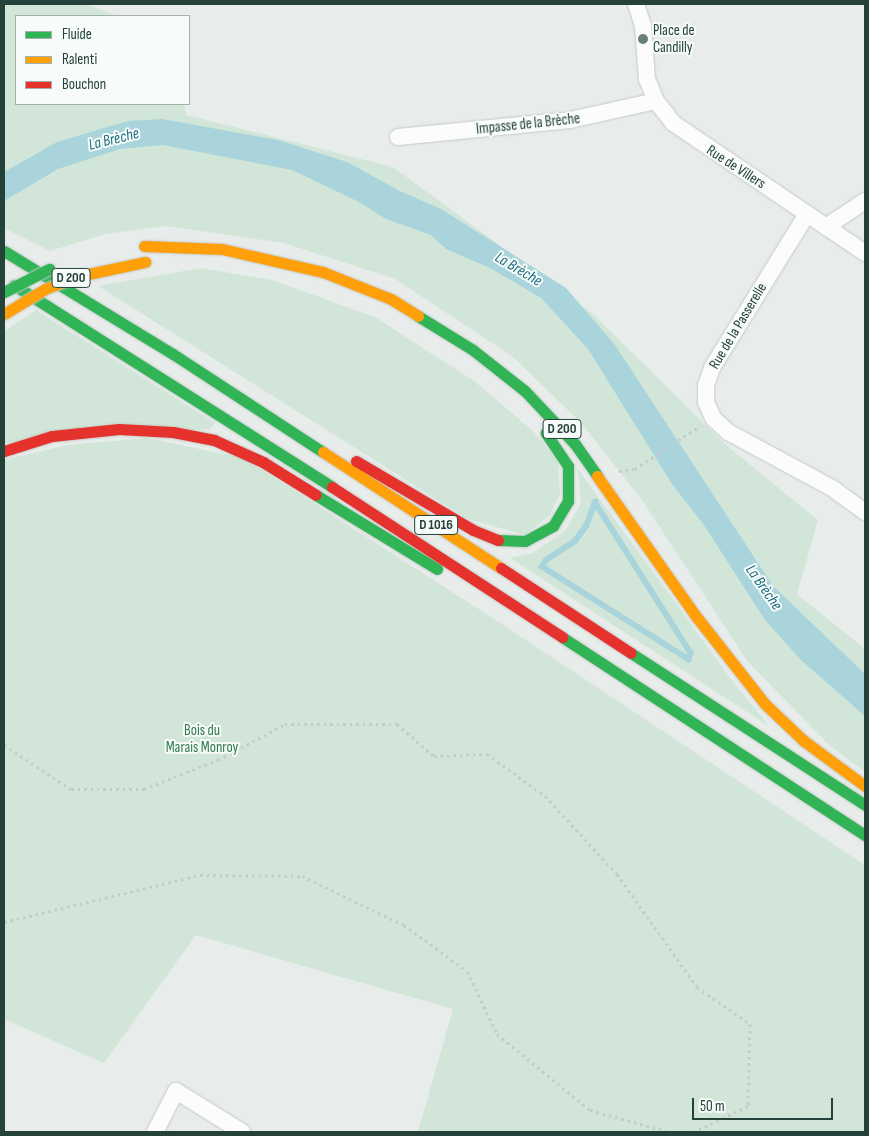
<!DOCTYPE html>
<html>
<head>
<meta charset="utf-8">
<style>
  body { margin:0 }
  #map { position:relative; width:869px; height:1136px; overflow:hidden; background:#e8edeb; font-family:"Sofia Sans Condensed",sans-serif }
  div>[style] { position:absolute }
  .green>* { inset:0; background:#d1e6d8 }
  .water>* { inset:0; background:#a9d4db }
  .stream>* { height:5.5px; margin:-2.75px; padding:0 2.75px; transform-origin:2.75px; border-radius:2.75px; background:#a9d4db }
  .path>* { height:3px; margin-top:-1.5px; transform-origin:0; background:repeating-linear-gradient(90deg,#c3ccca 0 2.5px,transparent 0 6.5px) }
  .roads { filter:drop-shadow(0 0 1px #c5cac8) drop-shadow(0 0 1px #c5cac8) }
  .street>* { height:16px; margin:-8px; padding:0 8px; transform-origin:8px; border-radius:8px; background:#fcfcfc }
  .fast>* { height:11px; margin:-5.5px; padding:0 5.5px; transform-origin:5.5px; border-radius:5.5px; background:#30b455 }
  .slow>* { height:11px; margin:-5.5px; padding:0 5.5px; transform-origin:5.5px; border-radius:5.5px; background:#ff9f0a }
  .jam>* { height:11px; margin:-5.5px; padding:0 5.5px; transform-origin:5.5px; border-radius:5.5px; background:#e5322d }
  .bridges { filter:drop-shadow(0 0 1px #c3ccc9) drop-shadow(0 0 1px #c3ccc9) }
  .fast-bridge>* { height:11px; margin:-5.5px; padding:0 5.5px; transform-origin:5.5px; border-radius:5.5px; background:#30b455 }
  .slow-bridge>* { height:11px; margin:-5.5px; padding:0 5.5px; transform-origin:5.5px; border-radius:5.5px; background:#ff9f0a }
  .dots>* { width:14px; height:14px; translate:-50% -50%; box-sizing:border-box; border:2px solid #f7fbf9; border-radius:50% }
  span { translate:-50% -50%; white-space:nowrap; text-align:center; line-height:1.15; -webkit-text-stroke:4px #f7fbf9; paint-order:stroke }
  .shield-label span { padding:1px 4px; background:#f7fbf9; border:1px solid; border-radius:4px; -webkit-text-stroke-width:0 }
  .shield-label { font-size:14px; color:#24423a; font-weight:700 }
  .poi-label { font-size:15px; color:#24423a }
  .left { translate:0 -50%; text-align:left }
  .street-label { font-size:15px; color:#24423a }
  .park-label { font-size:15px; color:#2d7a4b }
  .water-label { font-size:16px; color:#1c6f80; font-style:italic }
  .frame { position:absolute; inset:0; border:5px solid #24423a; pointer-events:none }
  .legend { position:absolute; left:15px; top:15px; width:175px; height:90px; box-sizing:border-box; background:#f7fbf9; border:1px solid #a3b1ad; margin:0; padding:6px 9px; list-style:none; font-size:15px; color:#24423a }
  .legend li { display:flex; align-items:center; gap:10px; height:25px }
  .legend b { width:25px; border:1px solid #a3b1ad }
  .scale { position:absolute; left:692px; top:1098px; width:141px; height:22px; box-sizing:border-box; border:2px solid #24423a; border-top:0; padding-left:6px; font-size:15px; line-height:18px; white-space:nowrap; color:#24423a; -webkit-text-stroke:4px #f7fbf9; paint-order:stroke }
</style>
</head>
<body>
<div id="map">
  <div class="green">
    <i style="clip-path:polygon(4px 4px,86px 4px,117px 16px,16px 16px,16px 104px,184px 104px,186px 115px,393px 167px,593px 314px,726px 445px,818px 520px,797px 594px,865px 649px,865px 772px,828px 744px,748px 662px,642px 500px,581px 423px,512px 356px,395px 279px,284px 243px,166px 226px,105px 234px,50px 251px,4px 228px)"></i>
    <i style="clip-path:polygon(201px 268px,272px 280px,375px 317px,474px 381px,533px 431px,558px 462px,560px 494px,550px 515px,525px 535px,468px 519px,98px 286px)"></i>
    <i style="clip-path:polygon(36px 310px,215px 423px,210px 429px,4px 443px,4px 331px)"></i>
    <i style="clip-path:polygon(147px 438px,243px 458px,482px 611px,865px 865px,865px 1132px,418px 1132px,453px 1009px,196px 935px,104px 1063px,4px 1019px,4px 460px,67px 445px)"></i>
    <i style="clip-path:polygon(578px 469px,731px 679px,770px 727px,510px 558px,533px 553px,566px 530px,581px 503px)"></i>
  </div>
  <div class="water">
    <i style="clip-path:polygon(162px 119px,278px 140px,347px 162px,400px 191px,441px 209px,566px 288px,615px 345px,773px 586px,865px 674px,865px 716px,802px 661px,765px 620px,704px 525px,672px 484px,588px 349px,541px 298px,492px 269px,446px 249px,431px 235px,386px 219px,359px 202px,292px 170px,163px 145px,120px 149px,58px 169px,4px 201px,4px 172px,57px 142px,128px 121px)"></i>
  </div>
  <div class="stream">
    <i style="left:595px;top:502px;width:179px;rotate:57.6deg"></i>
    <i style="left:691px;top:653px;width:7px;rotate:106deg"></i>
    <i style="left:689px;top:660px;width:174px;rotate:-147.7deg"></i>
    <i style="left:542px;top:567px;width:8px;rotate:-60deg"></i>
    <i style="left:546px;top:560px;width:35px;rotate:-33deg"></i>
    <i style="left:575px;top:541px;width:19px;rotate:-54deg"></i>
    <i style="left:586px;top:526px;width:26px;rotate:-69deg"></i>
  </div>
  <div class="path">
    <i style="left:619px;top:471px;width:16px;rotate:-7deg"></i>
    <i style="left:635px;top:469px;width:78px;rotate:-33.5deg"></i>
    <i style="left:4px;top:745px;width:80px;rotate:33.3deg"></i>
    <i style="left:71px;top:789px;width:73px"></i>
    <i style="left:144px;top:789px;width:79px;rotate:-21.4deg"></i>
    <i style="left:218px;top:760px;width:76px;rotate:-28.2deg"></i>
    <i style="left:285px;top:724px;width:112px"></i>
    <i style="left:397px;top:724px;width:49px;rotate:40.9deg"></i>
    <i style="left:434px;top:756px;width:53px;rotate:-2.2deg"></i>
    <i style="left:487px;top:754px;width:72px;rotate:35.9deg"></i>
    <i style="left:545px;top:796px;width:106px;rotate:47.3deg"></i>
    <i style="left:617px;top:874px;width:138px;rotate:54.7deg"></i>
    <i style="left:697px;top:987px;width:65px;rotate:34.9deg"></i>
    <i style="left:750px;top:1024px;width:82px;rotate:91.4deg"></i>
    <i style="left:748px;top:1106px;width:60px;rotate:154.3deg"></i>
    <i style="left:4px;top:922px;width:202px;rotate:-13.5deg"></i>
    <i style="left:200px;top:875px;width:102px;rotate:0.6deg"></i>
    <i style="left:302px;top:876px;width:113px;rotate:25.7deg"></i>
    <i style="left:404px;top:925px;width:78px;rotate:36.1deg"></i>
    <i style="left:467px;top:971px;width:70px;rotate:64.5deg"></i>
    <i style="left:497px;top:1034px;width:120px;rotate:39.3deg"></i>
    <i style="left:590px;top:1110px;width:83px;rotate:15.4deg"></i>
  </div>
  <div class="roads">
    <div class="street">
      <i style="left:636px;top:4px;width:23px;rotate:72deg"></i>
      <i style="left:643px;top:26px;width:53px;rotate:85.7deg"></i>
      <i style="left:647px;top:79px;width:24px;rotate:68deg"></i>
      <i style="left:656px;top:101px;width:28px;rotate:52deg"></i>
      <i style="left:673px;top:123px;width:232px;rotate:34.1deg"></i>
      <i style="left:398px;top:137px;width:173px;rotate:-5.6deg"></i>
      <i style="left:570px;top:120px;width:88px;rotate:-12.5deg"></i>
      <i style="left:807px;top:214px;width:181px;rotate:121.7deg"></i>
      <i style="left:712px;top:368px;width:18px;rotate:109deg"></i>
      <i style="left:706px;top:385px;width:17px;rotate:90deg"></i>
      <i style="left:706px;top:402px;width:17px;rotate:66deg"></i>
      <i style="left:713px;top:418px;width:21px;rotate:43deg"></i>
      <i style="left:728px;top:432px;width:118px;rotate:28.3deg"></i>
      <i style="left:832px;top:488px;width:41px;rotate:36deg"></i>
      <i style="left:826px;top:227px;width:47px;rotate:-33.7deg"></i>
      <i style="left:155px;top:1132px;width:46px;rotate:-62.9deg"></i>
      <i style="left:176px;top:1091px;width:78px;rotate:31.8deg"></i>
    </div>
    <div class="fast">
      <i style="left:4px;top:251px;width:198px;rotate:31.4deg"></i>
      <i style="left:173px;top:354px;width:179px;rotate:33.2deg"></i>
      <i style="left:14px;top:285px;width:377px;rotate:32.4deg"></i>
      <i style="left:418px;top:316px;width:65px;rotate:31.7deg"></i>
      <i style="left:473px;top:350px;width:66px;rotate:38.3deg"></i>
      <i style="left:525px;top:391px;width:73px;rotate:46.7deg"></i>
      <i style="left:575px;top:444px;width:39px;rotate:55deg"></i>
      <i style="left:316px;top:495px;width:142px;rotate:31.4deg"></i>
      <i style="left:498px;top:540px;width:27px;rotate:2deg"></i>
      <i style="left:525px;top:541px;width:32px;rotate:-28deg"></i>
      <i style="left:553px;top:526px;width:29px;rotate:-59deg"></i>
      <i style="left:568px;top:501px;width:35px;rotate:-90deg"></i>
      <i style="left:568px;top:466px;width:40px;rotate:-124deg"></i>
      <i style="left:562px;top:637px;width:362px;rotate:33.2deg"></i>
      <i style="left:631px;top:653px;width:279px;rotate:33deg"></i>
    </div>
    <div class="slow">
      <i style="left:144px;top:246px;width:78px;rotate:2.2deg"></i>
      <i style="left:222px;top:249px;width:104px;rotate:12.8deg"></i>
      <i style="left:323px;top:272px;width:73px;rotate:21.7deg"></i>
      <i style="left:391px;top:299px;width:32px;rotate:32deg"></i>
      <i style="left:323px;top:452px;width:212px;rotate:33.1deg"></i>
      <i style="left:597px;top:476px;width:170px;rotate:54.8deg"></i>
      <i style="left:695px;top:615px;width:113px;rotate:51.8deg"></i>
      <i style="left:765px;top:704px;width:54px;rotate:43.5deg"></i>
      <i style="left:804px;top:741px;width:76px;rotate:36.4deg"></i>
    </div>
    <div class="jam">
      <i style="left:4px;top:451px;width:50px;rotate:-17.4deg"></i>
      <i style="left:52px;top:436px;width:67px;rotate:-6deg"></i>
      <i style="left:119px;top:429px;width:54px;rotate:3.2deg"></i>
      <i style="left:173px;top:432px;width:42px;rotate:11deg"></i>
      <i style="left:214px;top:440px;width:54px;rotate:24.2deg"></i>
      <i style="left:263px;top:462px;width:62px;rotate:31.9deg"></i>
      <i style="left:356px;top:461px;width:136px;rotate:30.5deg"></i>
      <i style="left:473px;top:530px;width:27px;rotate:22deg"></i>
      <i style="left:332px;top:487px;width:275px;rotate:33.1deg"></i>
      <i style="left:501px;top:568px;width:155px;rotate:33.2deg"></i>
    </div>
  </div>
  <div class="bridges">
    <div class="fast-bridge">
      <i style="left:4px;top:292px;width:51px;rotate:-27.1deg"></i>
    </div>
    <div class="slow-bridge">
      <i style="left:4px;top:314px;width:48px;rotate:-31.4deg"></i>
      <i style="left:45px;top:289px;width:31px;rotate:-22deg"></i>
      <i style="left:74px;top:277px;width:73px;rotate:-11.9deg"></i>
    </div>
  </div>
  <div class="dots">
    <i style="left:643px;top:39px;background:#697e78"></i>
  </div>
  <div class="shield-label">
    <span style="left:71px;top:278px">D 200</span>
    <span style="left:562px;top:429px">D 200</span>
    <span style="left:436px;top:525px">D 1016</span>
  </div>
  <div class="poi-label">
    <span class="left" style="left:653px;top:39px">Place de<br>Candilly</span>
  </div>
  <div class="street-label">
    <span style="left:528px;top:124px;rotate:-6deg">Impasse de la Brèche</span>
    <span style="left:736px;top:167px;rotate:33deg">Rue de Villers</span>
    <span style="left:738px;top:326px;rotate:-59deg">Rue de la Passerelle</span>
  </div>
  <div class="park-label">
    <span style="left:202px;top:739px">Bois du<br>Marais Monroy</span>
  </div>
  <div class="water-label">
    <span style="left:114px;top:140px;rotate:-14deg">La Brèche</span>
    <span style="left:518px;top:270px;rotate:31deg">La Brèche</span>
    <span style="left:763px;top:588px;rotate:55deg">La Brèche</span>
  </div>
  <div class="frame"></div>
  <ul class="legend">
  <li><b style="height:6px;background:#30b455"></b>Fluide</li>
  <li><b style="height:6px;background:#ff9f0a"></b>Ralenti</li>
  <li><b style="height:6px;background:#e5322d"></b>Bouchon</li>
  </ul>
  <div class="scale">50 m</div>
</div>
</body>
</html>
